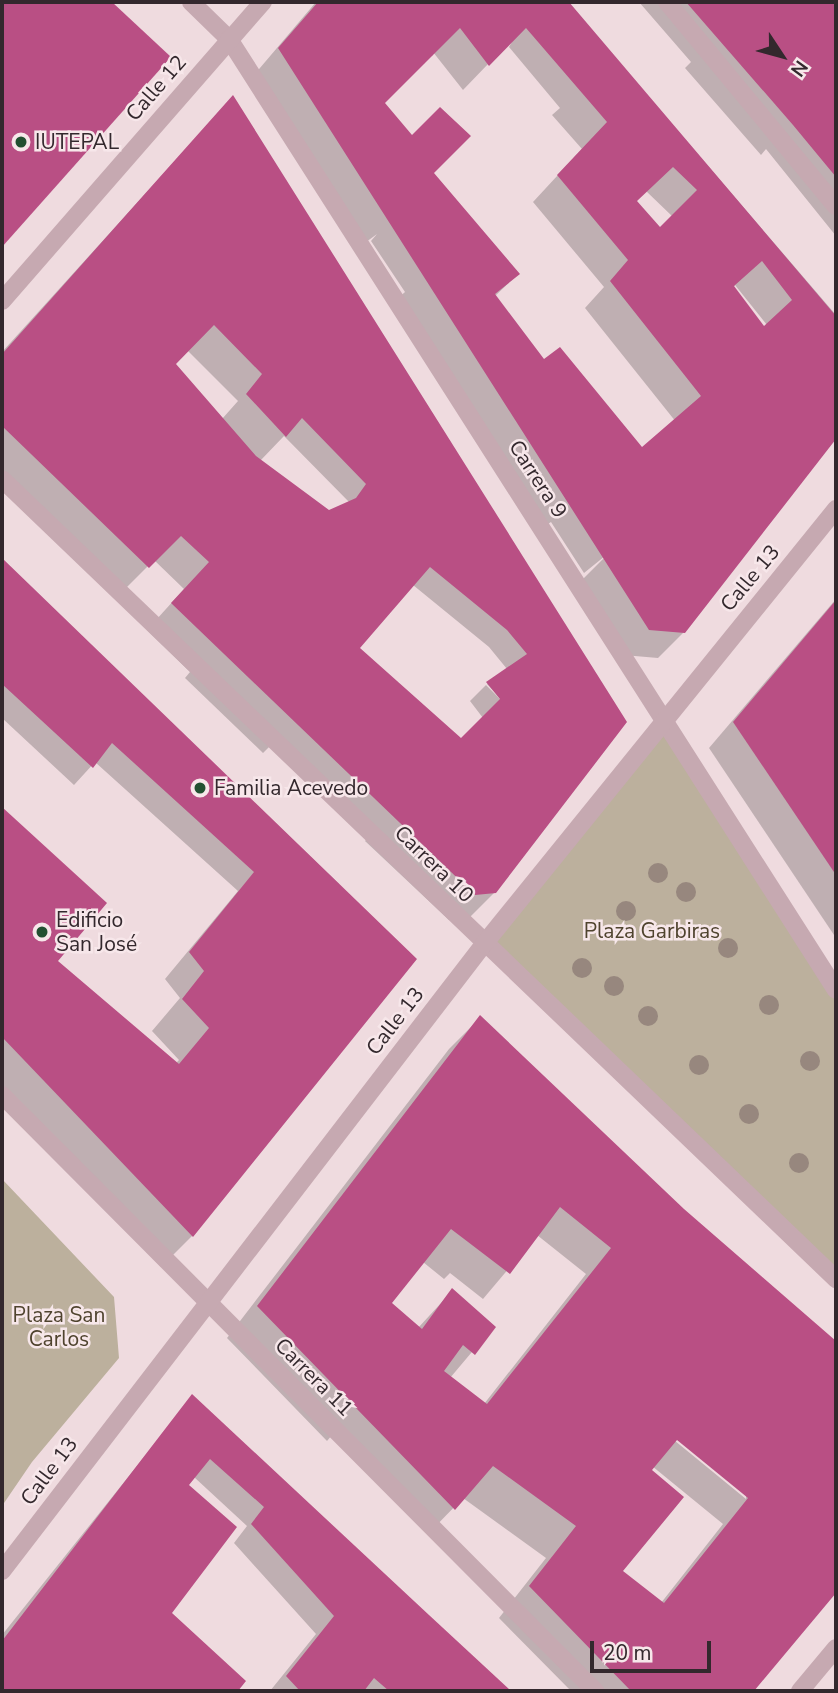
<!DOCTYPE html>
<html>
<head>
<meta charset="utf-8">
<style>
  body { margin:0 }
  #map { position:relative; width:838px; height:1693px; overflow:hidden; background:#efdbdf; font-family:"Nunito Sans",sans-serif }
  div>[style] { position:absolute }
  .green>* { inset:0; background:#bcb09d }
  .shadow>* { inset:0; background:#0003 }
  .building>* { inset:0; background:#b94f84 }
  .street>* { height:18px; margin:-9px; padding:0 9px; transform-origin:9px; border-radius:9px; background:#c6a9b1 }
  .trees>* { width:20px; height:20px; margin:-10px; border-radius:50%; background:#97877e }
  .dots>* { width:19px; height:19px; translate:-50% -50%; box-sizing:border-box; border:4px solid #f7e7ea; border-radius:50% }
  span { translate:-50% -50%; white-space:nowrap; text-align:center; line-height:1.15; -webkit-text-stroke:5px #f7e7ea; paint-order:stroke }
  .street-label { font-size:21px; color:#33282d }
  .poi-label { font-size:21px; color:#33282d }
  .left { translate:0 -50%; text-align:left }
  .park-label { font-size:21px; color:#4f432e }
  .frame { position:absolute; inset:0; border:4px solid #33282d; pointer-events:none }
  .north { position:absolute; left:747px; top:21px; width:70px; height:70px; -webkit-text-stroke:5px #f7e7ea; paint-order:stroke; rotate:126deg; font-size:19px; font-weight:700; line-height:28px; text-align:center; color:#33282d }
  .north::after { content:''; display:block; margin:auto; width:24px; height:32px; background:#33282d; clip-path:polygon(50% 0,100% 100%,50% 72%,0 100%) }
  .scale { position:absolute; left:590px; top:1641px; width:121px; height:32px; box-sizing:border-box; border:4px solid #33282d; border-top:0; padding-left:9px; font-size:21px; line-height:24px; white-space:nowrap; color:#33282d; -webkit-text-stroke:5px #f7e7ea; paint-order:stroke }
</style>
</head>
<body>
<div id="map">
  <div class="green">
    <i style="clip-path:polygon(663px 717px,836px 990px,836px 1279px,484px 944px)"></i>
    <i style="clip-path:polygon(2px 1179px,114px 1297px,119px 1358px,32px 1462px,2px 1506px)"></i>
  </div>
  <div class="shadow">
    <i style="clip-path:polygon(2px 2px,110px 2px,168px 57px,2px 244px)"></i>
    <i style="clip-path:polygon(evenodd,316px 2px,567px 2px,836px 315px,836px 436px,684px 632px,658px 658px,623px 655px,578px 584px,610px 552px,584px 573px,551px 522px,542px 528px,397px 299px,405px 292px,371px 241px,377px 234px,362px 245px,254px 75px,316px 2px,516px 35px,509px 47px,560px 108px,552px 115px,582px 149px,533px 202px,604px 287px,585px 308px,676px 422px,642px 449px,544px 362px,494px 297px,518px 274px,432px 173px,383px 102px,433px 52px,463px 90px,516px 35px,316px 2px,646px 191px,673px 217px,660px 229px,635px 201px,646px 191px,316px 2px,735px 285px,767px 325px,764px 329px,733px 288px,735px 285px)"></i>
    <i style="clip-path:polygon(639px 2px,836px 2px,836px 236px,766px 149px,761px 155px,685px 68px,691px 62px)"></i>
    <i style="clip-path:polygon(evenodd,233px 97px,625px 722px,495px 892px,469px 918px,449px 920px,365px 841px,373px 833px,276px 740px,263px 753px,185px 678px,190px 672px,147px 630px,184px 589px,154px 560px,122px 592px,2px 476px,2px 352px,233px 97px,187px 350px,238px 401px,222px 419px,174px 363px,187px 350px,233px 97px,284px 436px,350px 503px,329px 512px,260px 461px,284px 436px,233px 97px,413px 585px,489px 647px,507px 669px,487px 684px,506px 705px,486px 685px,470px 701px,483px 718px,461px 740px,358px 648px,413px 585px)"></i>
    <i style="clip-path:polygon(2px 561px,339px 884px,324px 1069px,192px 1236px,161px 1267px,80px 1182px,2px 1087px,2px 809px,104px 903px,56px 961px,176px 1063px,179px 1060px,152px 1031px,180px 998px,165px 979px,238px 891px,95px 762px,74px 785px,2px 718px)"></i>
    <i style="clip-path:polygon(836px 599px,836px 938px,709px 748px)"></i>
    <i style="clip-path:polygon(evenodd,480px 1018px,683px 1210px,836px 1343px,836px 1590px,752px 1691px,571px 1691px,499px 1618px,546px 1558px,463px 1498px,428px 1534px,332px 1435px,327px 1441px,227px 1338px,449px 1049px,480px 1018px,537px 1235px,586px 1274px,484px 1404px,450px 1378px,493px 1327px,452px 1291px,418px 1328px,390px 1304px,423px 1262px,444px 1279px,450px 1273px,483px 1299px,537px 1235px,480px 1018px,671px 1433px,746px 1495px,746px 1499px,669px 1436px,671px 1433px,480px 1018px,652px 1466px,723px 1524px,661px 1603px,621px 1572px,652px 1466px)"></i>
    <i style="clip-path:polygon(192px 1397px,509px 1691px,270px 1691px,316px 1634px,234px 1543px,247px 1526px,194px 1477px,187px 1485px,170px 1612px,244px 1681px,236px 1691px,2px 1691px,2px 1635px)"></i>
  </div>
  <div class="building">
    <i style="clip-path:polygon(2px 2px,112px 2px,171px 57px,2px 247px)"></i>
    <i style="clip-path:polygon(evenodd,318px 2px,569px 2px,836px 316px,836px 439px,685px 633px,649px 630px,278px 48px,318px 2px,460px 28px,489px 66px,526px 28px,607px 122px,557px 175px,628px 260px,610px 281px,701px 396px,642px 447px,560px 347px,544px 359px,495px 294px,520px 274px,434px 173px,471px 136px,440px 107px,412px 135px,385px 103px,460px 28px,318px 2px,673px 167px,697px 190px,660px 227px,637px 201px,673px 167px,318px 2px,762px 261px,792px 300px,764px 326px,734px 286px,762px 261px)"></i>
    <i style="clip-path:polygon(686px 2px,836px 2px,836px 177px,793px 125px)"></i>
    <i style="clip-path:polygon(evenodd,233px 95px,627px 722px,496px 893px,475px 895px,171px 603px,209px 562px,181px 536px,149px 568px,2px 426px,2px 354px,233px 95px,214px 325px,262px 374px,246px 394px,286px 437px,302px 418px,366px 484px,356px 498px,329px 510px,256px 456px,176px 364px,214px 325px,233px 95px,430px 567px,507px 630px,527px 654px,486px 682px,500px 699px,461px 738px,360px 648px,430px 567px)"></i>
    <i style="clip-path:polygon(2px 558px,417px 959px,193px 1237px,2px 1037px,2px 807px,107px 903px,58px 961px,179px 1064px,209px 1028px,182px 999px,204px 971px,189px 952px,254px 872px,112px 743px,93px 768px,2px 684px)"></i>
    <i style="clip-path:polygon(836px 600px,836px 875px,733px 722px)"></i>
    <i style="clip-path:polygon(evenodd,480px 1015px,684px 1209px,836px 1341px,836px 1593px,754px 1691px,631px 1691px,529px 1586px,576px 1526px,493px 1466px,455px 1510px,257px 1306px,480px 1015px,560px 1207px,611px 1248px,487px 1404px,444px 1371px,463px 1345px,475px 1355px,496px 1327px,452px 1288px,422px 1329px,392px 1303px,451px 1229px,510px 1274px,560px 1207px,480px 1015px,677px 1440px,748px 1498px,664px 1603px,623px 1571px,684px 1497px,652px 1470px,677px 1440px)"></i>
    <i style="clip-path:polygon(192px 1394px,429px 1615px,511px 1691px,389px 1691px,374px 1678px,364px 1691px,300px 1691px,286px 1676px,334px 1616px,251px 1524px,264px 1507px,210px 1459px,189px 1485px,237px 1527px,172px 1613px,246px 1681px,238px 1691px,2px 1691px,2px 1641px)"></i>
  </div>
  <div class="street">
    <i style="left:191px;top:2px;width:53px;rotate:44.2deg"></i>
    <i style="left:229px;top:39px;width:1128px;rotate:57.45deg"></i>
    <i style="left:667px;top:2px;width:265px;rotate:50.4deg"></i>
    <i style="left:2px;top:301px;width:397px;rotate:-48.9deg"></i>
    <i style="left:2px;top:479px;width:1156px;rotate:43.81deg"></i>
    <i style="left:2px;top:1095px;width:841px;rotate:45.14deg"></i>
    <i style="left:2px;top:1571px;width:791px;rotate:-52.45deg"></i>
    <i style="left:484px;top:944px;width:560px;rotate:-51.02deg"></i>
    <i style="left:800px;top:1691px;width:56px;rotate:-50.1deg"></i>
  </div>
  <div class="trees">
    <i style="left:658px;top:873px"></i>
    <i style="left:686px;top:892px"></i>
    <i style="left:626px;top:911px"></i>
    <i style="left:728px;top:948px"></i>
    <i style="left:582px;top:968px"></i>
    <i style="left:614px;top:986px"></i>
    <i style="left:769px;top:1005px"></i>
    <i style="left:648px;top:1016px"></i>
    <i style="left:810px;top:1061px"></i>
    <i style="left:699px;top:1065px"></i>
    <i style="left:749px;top:1114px"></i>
    <i style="left:799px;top:1163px"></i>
  </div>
  <div class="dots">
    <i style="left:21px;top:142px;background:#225031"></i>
    <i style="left:200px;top:788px;background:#225031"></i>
    <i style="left:42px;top:932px;background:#225031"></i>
  </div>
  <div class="street-label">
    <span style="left:156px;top:88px;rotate:-49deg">Calle 12</span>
    <span style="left:538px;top:479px;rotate:57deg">Carrera 9</span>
    <span style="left:750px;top:578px;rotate:-50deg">Calle 13</span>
    <span style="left:434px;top:864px;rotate:44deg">Carrera 10</span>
    <span style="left:395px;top:1021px;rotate:-52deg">Calle 13</span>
    <span style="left:314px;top:1377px;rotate:45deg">Carrera 11</span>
    <span style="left:49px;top:1471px;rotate:-53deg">Calle 13</span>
  </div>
  <div class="poi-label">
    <span class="left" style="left:35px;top:142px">IUTEPAL</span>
    <span class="left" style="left:214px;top:788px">Familia Acevedo</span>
    <span class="left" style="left:56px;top:932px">Edificio<br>San José</span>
  </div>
  <div class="park-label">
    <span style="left:652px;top:931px">Plaza Garbiras</span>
    <span style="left:59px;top:1327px">Plaza San<br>Carlos</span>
  </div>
  <div class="frame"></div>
  <div class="north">N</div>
  <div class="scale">20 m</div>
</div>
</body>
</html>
